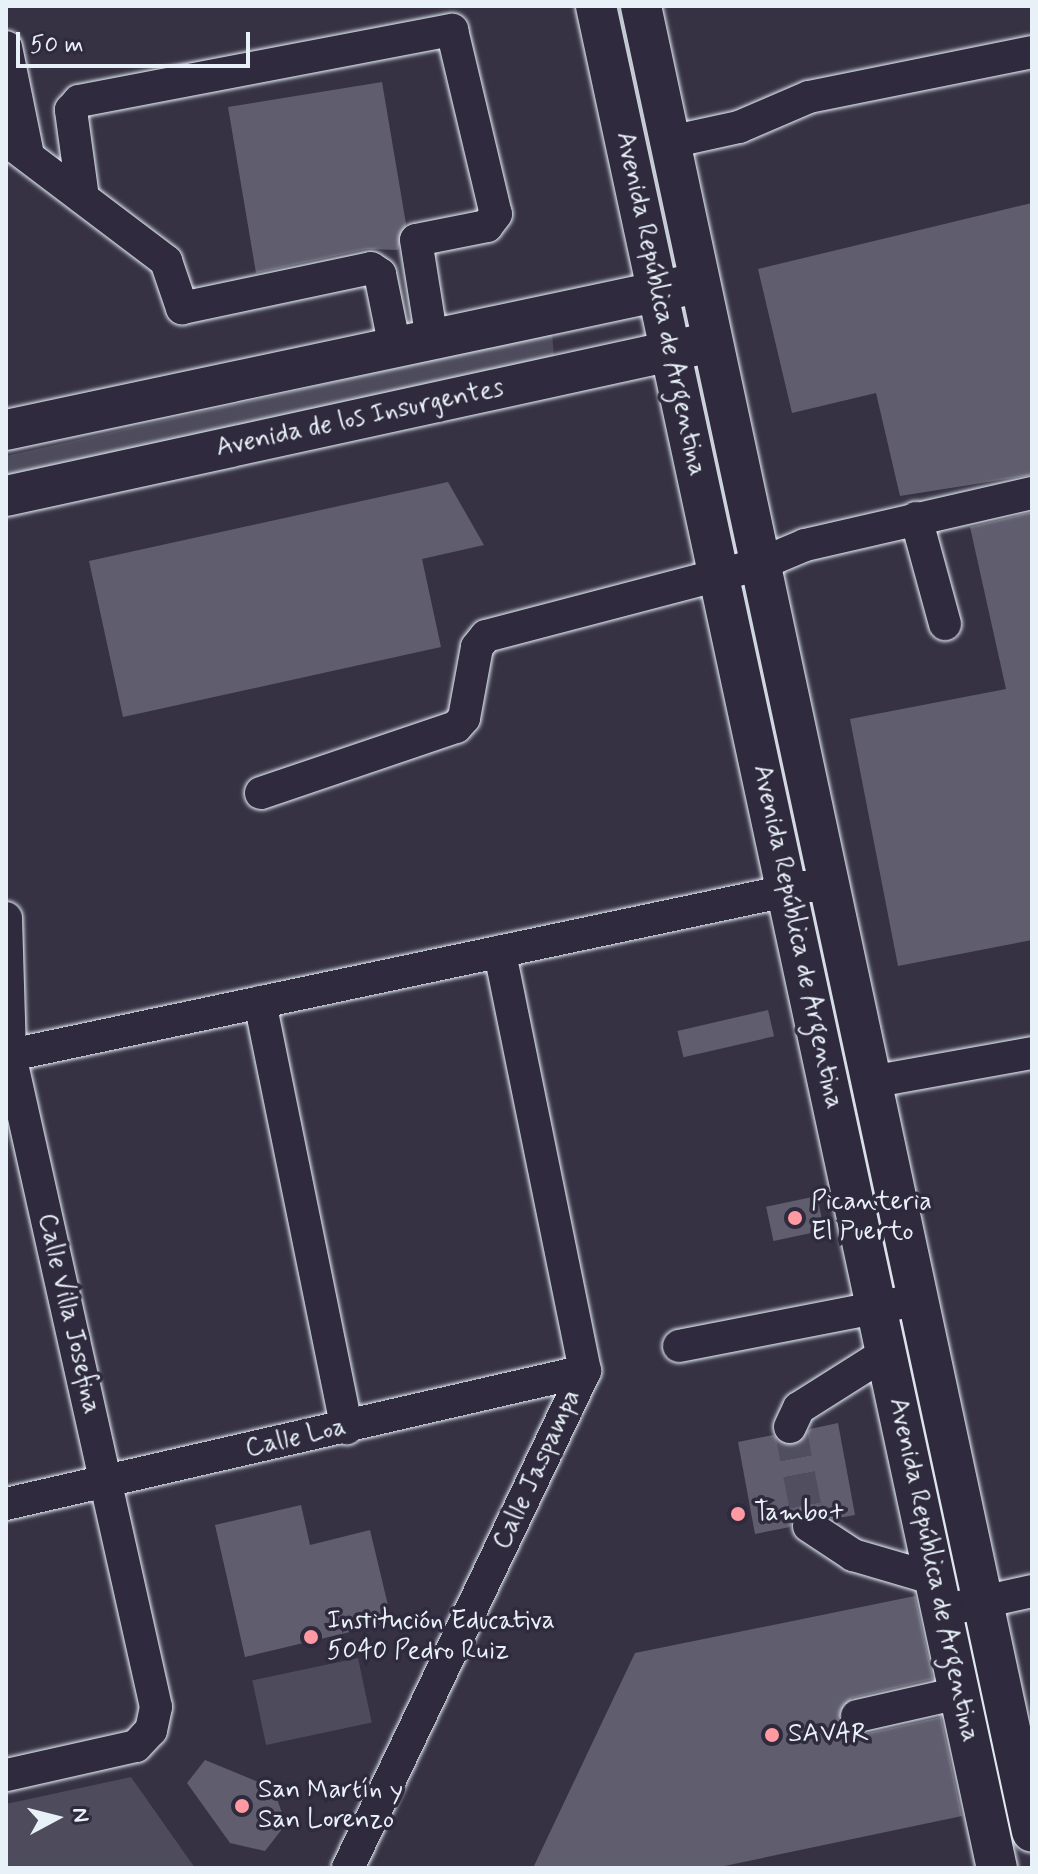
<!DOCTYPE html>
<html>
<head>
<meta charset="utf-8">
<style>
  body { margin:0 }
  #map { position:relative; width:1038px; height:1874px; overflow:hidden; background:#363244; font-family:Mynerve,sans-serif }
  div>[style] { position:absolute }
  .green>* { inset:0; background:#4d4b5c; transform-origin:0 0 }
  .building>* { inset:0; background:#605e6e; transform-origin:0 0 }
  .minor-tunnel>* { height:32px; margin-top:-16px; transform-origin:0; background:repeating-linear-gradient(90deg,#514f5f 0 32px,transparent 0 48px) }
  .roads { filter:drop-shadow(0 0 2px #e8f1f8) drop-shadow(0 0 2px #e8f1f8) }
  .minor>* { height:32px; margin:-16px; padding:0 16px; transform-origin:16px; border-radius:16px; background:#2f2a3d }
  .major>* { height:40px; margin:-20px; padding:0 20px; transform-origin:20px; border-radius:20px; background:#2f2a3d }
  .dots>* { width:22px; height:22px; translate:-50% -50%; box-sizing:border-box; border:4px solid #2f2a3d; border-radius:50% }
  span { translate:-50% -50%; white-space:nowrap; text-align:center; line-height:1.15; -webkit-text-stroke:7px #2f2a3d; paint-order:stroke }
  .street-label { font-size:26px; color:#e8f1f8 }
  .poi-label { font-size:26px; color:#e8f1f8 }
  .left { translate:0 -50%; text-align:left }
  .frame { position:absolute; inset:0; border:8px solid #e8f1f8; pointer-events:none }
  .north { position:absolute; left:16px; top:1778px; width:80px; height:80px; -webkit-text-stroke:6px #2f2a3d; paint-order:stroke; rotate:83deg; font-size:22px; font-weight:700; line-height:32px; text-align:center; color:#e8f1f8 }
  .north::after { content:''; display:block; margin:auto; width:28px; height:36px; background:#e8f1f8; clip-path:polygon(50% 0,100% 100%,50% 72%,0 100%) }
  .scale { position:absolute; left:16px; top:32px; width:234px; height:36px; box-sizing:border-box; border:4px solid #e8f1f8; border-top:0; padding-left:10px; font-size:24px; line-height:28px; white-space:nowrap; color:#e8f1f8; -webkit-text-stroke:6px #2f2a3d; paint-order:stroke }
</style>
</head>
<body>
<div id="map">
  <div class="green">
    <i style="clip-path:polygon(552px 333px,554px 357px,6px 475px,6px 456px)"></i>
    <i style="left:358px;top:1658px;width:66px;height:108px;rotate:78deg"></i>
    <i style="clip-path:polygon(131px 1777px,195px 1868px,6px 1868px,6px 1804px)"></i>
  </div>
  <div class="building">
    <i style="clip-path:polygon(382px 82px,406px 224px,398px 250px,367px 249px,256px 273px,228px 107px)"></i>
    <i style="clip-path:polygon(1032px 203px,1032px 475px,900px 496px,876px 393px,792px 413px,758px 269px)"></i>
    <i style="clip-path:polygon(448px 482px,484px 545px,422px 559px,441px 647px,123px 717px,89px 561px)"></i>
    <i style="clip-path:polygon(1032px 512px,1032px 940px,898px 966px,850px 719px,1006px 689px,970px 527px)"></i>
    <i style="left:768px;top:1010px;width:27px;height:93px;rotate:77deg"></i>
    <i style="left:817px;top:1196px;width:35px;height:52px;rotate:78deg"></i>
    <i style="clip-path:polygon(838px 1423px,855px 1515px,833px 1519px,809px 1507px,794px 1515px,790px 1527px,755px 1534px,738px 1442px,773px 1435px,792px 1446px,810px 1429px)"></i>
    <i style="clip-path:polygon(301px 1505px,310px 1545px,370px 1530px,392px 1622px,245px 1657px,215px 1525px)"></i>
    <i style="clip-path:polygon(915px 1596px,933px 1679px,852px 1698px,838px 1719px,844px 1729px,860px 1735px,941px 1717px,962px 1816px,715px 1868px,533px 1868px,635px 1653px)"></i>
    <i style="clip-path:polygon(205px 1760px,273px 1788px,286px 1824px,265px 1851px,230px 1843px,187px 1783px)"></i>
  </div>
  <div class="minor-tunnel">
    <i style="left:790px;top:1427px;width:101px;rotate:79.1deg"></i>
  </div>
  <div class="roads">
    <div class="minor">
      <i style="left:6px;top:47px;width:110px;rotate:78.5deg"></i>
      <i style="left:6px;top:140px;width:201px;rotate:37.1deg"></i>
      <i style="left:166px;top:261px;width:50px;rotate:71.2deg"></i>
      <i style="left:182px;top:308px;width:193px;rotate:-11.9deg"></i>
      <i style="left:371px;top:268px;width:11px;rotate:34deg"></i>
      <i style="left:380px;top:274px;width:76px;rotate:78.5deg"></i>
      <i style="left:670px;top:142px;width:71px;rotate:-12.3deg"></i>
      <i style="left:739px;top:127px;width:76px;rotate:-23.2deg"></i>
      <i style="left:809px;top:97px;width:227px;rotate:-11.4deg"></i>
      <i style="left:83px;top:198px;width:89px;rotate:-97.8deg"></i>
      <i style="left:71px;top:110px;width:12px;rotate:-48deg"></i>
      <i style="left:79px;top:101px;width:380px;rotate:-10.8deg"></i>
      <i style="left:452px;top:30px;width:189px;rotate:76.6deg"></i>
      <i style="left:496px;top:214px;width:15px;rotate:127deg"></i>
      <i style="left:487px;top:226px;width:72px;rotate:168.8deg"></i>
      <i style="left:416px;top:240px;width:101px;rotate:80.9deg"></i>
      <i style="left:916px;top:518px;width:110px;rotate:74.7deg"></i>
      <i style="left:261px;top:793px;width:206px;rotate:-18.7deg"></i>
      <i style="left:456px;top:727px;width:12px;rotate:-48deg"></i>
      <i style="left:464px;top:718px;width:72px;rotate:-79.6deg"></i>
      <i style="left:477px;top:647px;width:14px;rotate:-51deg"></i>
      <i style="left:486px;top:636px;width:283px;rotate:-14.7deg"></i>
      <i style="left:760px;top:564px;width:49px;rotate:-22.9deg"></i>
      <i style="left:805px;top:545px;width:233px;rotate:-12.9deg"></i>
      <i style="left:6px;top:918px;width:137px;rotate:88.3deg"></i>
      <i style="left:10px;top:1055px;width:668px;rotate:77.38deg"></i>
      <i style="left:156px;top:1707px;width:24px;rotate:102deg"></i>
      <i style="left:151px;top:1730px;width:22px;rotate:133deg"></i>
      <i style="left:136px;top:1746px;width:133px;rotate:167.4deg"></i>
      <i style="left:260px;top:1002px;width:435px;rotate:78.5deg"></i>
      <i style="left:6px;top:1056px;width:841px;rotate:-11.94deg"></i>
      <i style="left:871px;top:1082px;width:164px;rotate:-10.2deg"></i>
      <i style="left:679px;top:1346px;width:225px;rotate:-11deg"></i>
      <i style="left:790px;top:1427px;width:21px;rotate:-65deg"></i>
      <i style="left:799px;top:1408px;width:103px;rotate:-32.3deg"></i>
      <i style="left:6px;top:1504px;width:594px;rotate:-12.94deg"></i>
      <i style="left:809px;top:1526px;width:53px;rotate:33.4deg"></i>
      <i style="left:853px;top:1555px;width:85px;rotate:16.3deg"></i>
      <i style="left:942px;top:1611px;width:92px;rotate:-12.5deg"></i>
      <i style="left:857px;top:1716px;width:105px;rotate:-12.7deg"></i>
      <i style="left:348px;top:1868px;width:551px;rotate:-64.51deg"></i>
      <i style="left:585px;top:1371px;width:428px;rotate:-101.5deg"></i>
    </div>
    <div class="major">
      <i style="left:596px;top:6px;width:1905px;rotate:77.85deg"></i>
      <i style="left:641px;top:6px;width:1867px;rotate:77.91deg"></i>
      <i style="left:6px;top:430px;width:693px;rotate:-11.99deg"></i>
      <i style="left:6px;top:496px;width:704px;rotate:-12.3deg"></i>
    </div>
  </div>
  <div class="dots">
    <i style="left:795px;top:1218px;background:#ff9aa2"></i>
    <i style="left:738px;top:1514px;background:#ff9aa2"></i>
    <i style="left:311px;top:1637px;background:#ff9aa2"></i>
    <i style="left:772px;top:1735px;background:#ff9aa2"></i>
    <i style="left:242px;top:1806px;background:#ff9aa2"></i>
  </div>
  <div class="street-label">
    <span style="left:660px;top:304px;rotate:78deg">Avenida República de Argentina</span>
    <span style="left:360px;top:419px;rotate:-12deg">Avenida de los Insurgentes</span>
    <span style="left:797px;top:937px;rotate:78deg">Avenida República de Argentina</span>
    <span style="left:68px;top:1314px;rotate:77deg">Calle Villa Josefina</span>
    <span style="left:296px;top:1439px;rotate:-13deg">Calle Loa</span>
    <span style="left:538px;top:1470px;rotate:-65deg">Calle Jaspampa</span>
    <span style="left:933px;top:1570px;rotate:78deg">Avenida República de Argentina</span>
  </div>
  <div class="poi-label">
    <span class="left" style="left:811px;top:1218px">Picanteria<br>El Puerto</span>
    <span class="left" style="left:754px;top:1514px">Tambo+</span>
    <span class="left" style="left:327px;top:1637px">Institución Educativa<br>5040 Pedro Ruiz</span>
    <span class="left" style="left:788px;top:1735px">SAVAR</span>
    <span class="left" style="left:258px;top:1806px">San Martín y<br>San Lorenzo</span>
  </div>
  <div class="frame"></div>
  <div class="north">N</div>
  <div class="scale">50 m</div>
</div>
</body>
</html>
